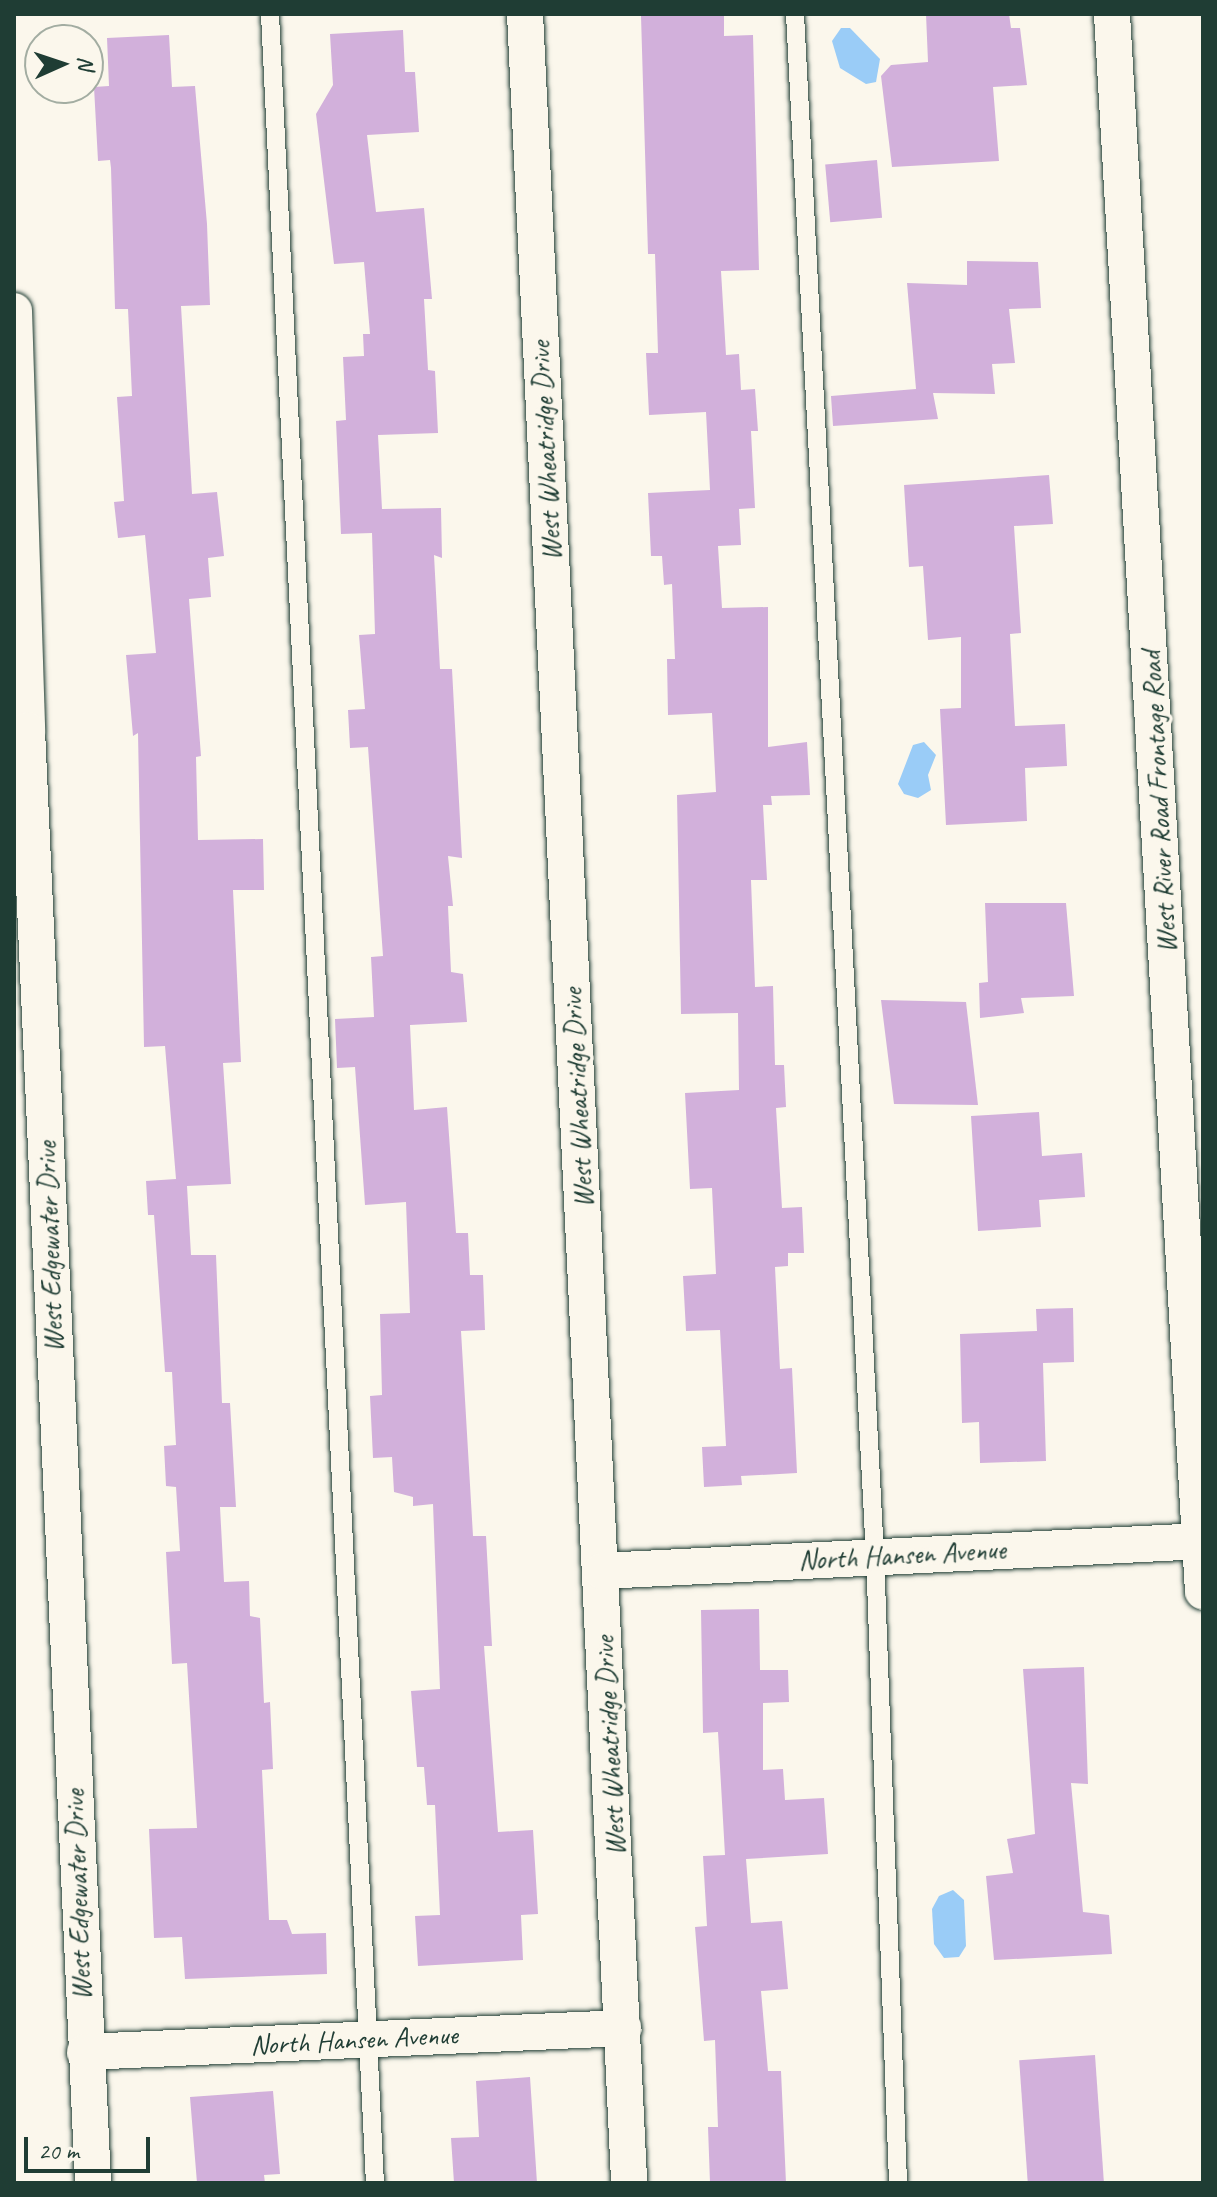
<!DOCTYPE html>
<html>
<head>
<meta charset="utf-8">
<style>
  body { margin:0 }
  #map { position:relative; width:1217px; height:2197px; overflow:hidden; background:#fbf7ec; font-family:Caveat,sans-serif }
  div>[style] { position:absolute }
  .water>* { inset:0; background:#9accf7 }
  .building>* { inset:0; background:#d2b0db; transform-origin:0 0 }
  .roads { filter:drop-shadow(0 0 2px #1f3d34) drop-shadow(0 0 2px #1f3d34) }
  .service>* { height:18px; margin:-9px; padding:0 9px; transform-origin:9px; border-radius:9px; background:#fbf7ec }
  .minor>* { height:36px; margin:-18px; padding:0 18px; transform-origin:18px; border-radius:18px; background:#fbf7ec }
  span { translate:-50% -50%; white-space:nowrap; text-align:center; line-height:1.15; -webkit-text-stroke:7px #fbf7ec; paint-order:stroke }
  .street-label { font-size:28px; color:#1f3d34 }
  .frame { position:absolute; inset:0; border:16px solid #1f3d34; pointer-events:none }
  .north { position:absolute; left:24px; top:24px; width:80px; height:80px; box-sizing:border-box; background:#fbf7ec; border:2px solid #a3ada2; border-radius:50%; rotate:87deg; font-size:22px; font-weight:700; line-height:32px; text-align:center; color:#1f3d34 }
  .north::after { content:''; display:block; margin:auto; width:28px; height:36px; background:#1f3d34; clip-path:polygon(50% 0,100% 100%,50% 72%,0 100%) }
  .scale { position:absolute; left:24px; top:2137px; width:126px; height:36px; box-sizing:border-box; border:4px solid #1f3d34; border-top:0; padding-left:10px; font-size:24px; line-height:28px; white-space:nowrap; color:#1f3d34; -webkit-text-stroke:6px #fbf7ec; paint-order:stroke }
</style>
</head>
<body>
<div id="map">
  <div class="water">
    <i style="clip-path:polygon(841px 28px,850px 28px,880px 59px,876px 82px,866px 84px,840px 68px,832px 41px)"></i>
    <i style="clip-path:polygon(924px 742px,936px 755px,928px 775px,931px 790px,918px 798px,904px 794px,898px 784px,913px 745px)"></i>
    <i style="clip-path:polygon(953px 1890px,964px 1900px,966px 1946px,959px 1957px,944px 1958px,934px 1944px,932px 1909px,939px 1896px)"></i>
  </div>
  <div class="building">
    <i style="clip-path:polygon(724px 14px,724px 36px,753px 35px,759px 270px,721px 271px,726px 355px,739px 354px,741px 390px,755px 389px,758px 431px,751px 431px,755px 508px,739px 509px,741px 545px,718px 546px,722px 608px,768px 607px,768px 747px,807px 742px,810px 795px,771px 796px,772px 805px,763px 805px,767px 880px,751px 880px,755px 987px,773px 986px,775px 1065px,784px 1065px,786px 1107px,776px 1108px,782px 1208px,802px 1207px,804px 1253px,788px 1253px,788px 1266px,775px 1267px,780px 1369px,792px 1368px,797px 1473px,741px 1476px,742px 1485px,704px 1487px,702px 1447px,726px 1446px,720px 1330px,686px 1331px,683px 1276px,716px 1274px,712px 1188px,690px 1189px,685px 1093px,739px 1090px,738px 1013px,681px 1014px,677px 795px,716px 792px,712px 713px,668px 715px,667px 659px,675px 659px,672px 584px,664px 585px,662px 556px,651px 556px,648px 493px,710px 490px,706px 412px,649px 415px,646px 353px,658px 353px,655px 254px,648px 254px,641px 16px)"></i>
    <i style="clip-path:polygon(926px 14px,1009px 14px,1011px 28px,1020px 28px,1027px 85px,993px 87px,999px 161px,892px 167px,881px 76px,891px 65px,928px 62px)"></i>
    <i style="clip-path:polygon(403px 30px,405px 72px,415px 72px,419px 132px,367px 135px,376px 212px,424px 208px,432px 299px,424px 299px,428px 370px,435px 371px,438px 433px,378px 435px,382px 509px,441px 508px,442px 558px,434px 555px,440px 669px,452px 669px,462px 858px,448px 856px,453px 906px,448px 906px,451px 972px,463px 974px,467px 1022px,410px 1025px,414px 1110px,447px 1107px,456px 1233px,468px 1233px,470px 1275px,483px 1275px,485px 1330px,461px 1331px,473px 1536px,486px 1536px,492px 1646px,484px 1646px,498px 1832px,533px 1830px,538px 1914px,521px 1915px,523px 1960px,418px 1966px,415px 1916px,440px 1915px,435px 1805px,427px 1805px,424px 1767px,417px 1767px,411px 1691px,440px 1689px,433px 1504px,413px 1506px,413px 1497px,394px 1492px,392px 1457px,373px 1458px,370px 1396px,382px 1395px,380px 1314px,410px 1313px,406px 1202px,365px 1205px,355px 1067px,337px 1068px,335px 1019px,374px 1017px,371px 957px,383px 956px,368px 747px,350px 748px,348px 710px,365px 709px,359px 635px,375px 634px,372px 533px,341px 534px,336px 421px,346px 420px,343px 357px,364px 356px,363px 334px,370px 334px,364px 262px,334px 264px,316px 114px,333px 85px,330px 34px)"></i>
    <i style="clip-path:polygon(169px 35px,172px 87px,195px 86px,207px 224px,210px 305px,181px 306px,192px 494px,217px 492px,224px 556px,208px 558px,211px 597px,189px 599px,201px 756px,196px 757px,198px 840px,263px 839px,264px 890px,233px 890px,241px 1062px,223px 1063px,231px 1184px,187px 1186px,191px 1255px,216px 1255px,222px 1403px,230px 1403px,236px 1507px,220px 1507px,224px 1582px,249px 1581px,250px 1616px,260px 1618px,264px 1703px,270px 1702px,273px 1769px,262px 1770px,269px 1920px,287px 1920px,292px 1934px,326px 1933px,327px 1974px,185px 1979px,182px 1937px,154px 1938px,149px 1829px,197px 1828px,187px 1663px,172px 1664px,166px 1552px,180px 1551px,176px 1487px,166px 1486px,164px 1446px,176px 1445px,172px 1372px,165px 1372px,154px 1215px,148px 1215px,146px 1181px,176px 1179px,165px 1046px,144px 1047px,138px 733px,133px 736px,126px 655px,156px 653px,145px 535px,118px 538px,114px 502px,124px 501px,117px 397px,132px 396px,128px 309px,115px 309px,111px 168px,110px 160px,98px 161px,94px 87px,109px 86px,107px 38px)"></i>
    <i style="left:877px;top:160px;width:58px;height:52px;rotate:85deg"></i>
    <i style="clip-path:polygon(967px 261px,1038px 262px,1041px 308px,1009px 309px,1015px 363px,992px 364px,995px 394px,933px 393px,938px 419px,833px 426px,831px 396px,916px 389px,907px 283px,967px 285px)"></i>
    <i style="clip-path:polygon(1049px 475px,1053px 524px,1014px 526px,1021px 633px,1010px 634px,1015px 726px,1065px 724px,1067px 766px,1025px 768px,1027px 821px,946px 825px,940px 709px,961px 708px,961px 637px,928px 640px,923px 566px,909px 567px,904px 485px)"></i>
    <i style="clip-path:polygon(985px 903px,1066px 903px,1074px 996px,1021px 998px,1024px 1013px,980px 1018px,979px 983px,988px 982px)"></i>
    <i style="clip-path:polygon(881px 1000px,966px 1002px,978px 1105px,894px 1104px)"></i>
    <i style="clip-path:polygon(1039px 1112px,1042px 1156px,1082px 1153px,1085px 1197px,1039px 1200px,1041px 1227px,978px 1231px,971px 1116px)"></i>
    <i style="clip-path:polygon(1073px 1308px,1074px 1362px,1043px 1363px,1046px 1461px,980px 1463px,979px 1422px,962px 1423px,960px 1334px,1037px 1331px,1036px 1309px)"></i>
    <i style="clip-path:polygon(759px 1609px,760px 1670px,788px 1670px,789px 1702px,763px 1703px,763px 1770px,783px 1769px,785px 1800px,824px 1798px,828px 1854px,746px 1859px,751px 1923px,782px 1921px,788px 1989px,761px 1991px,768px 2071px,781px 2071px,786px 2183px,710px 2183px,708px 2127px,718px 2127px,715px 2040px,704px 2041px,695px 1927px,707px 1926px,703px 1856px,725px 1855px,718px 1732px,703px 1733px,701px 1610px)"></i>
    <i style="clip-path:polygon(1084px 1667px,1088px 1784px,1071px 1783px,1083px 1912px,1109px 1915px,1112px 1954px,994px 1960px,986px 1876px,1013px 1873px,1007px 1839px,1035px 1834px,1023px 1669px)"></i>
    <i style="left:1095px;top:2055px;width:128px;height:76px;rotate:86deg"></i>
    <i style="clip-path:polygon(530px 2077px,537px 2183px,454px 2183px,451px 2138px,479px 2137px,476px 2081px)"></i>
    <i style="clip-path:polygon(273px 2091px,280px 2174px,264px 2175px,265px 2183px,197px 2183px,190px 2097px)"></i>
  </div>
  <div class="roads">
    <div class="service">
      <i style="left:270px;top:14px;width:2172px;rotate:87.23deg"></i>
      <i style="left:795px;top:14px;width:1543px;rotate:87.03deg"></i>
      <i style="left:875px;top:1555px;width:628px;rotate:87.9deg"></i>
    </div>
    <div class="minor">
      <i style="left:525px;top:14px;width:2171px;rotate:87.25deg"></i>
      <i style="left:1112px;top:14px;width:1580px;rotate:86.7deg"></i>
      <i style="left:14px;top:311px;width:419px;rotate:88.2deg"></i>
      <i style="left:27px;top:730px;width:1454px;rotate:87.4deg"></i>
      <i style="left:602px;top:1571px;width:602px;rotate:-2.86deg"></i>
      <i style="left:85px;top:2052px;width:539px;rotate:-2.55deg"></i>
    </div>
  </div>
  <div class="street-label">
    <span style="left:546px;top:451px;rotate:-93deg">West Wheatridge Drive</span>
    <span style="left:1159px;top:802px;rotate:-93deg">West River Road Frontage Road</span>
    <span style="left:578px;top:1098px;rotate:-93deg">West Wheatridge Drive</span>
    <span style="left:50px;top:1247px;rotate:-92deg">West Edgewater Drive</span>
    <span style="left:902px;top:1555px;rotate:-3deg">North Hansen Avenue</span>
    <span style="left:610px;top:1746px;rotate:-93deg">West Wheatridge Drive</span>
    <span style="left:78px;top:1895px;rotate:-92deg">West Edgewater Drive</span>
    <span style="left:354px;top:2040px;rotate:-3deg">North Hansen Avenue</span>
  </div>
  <div class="frame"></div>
  <div class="north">N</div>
  <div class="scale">20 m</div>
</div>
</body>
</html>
